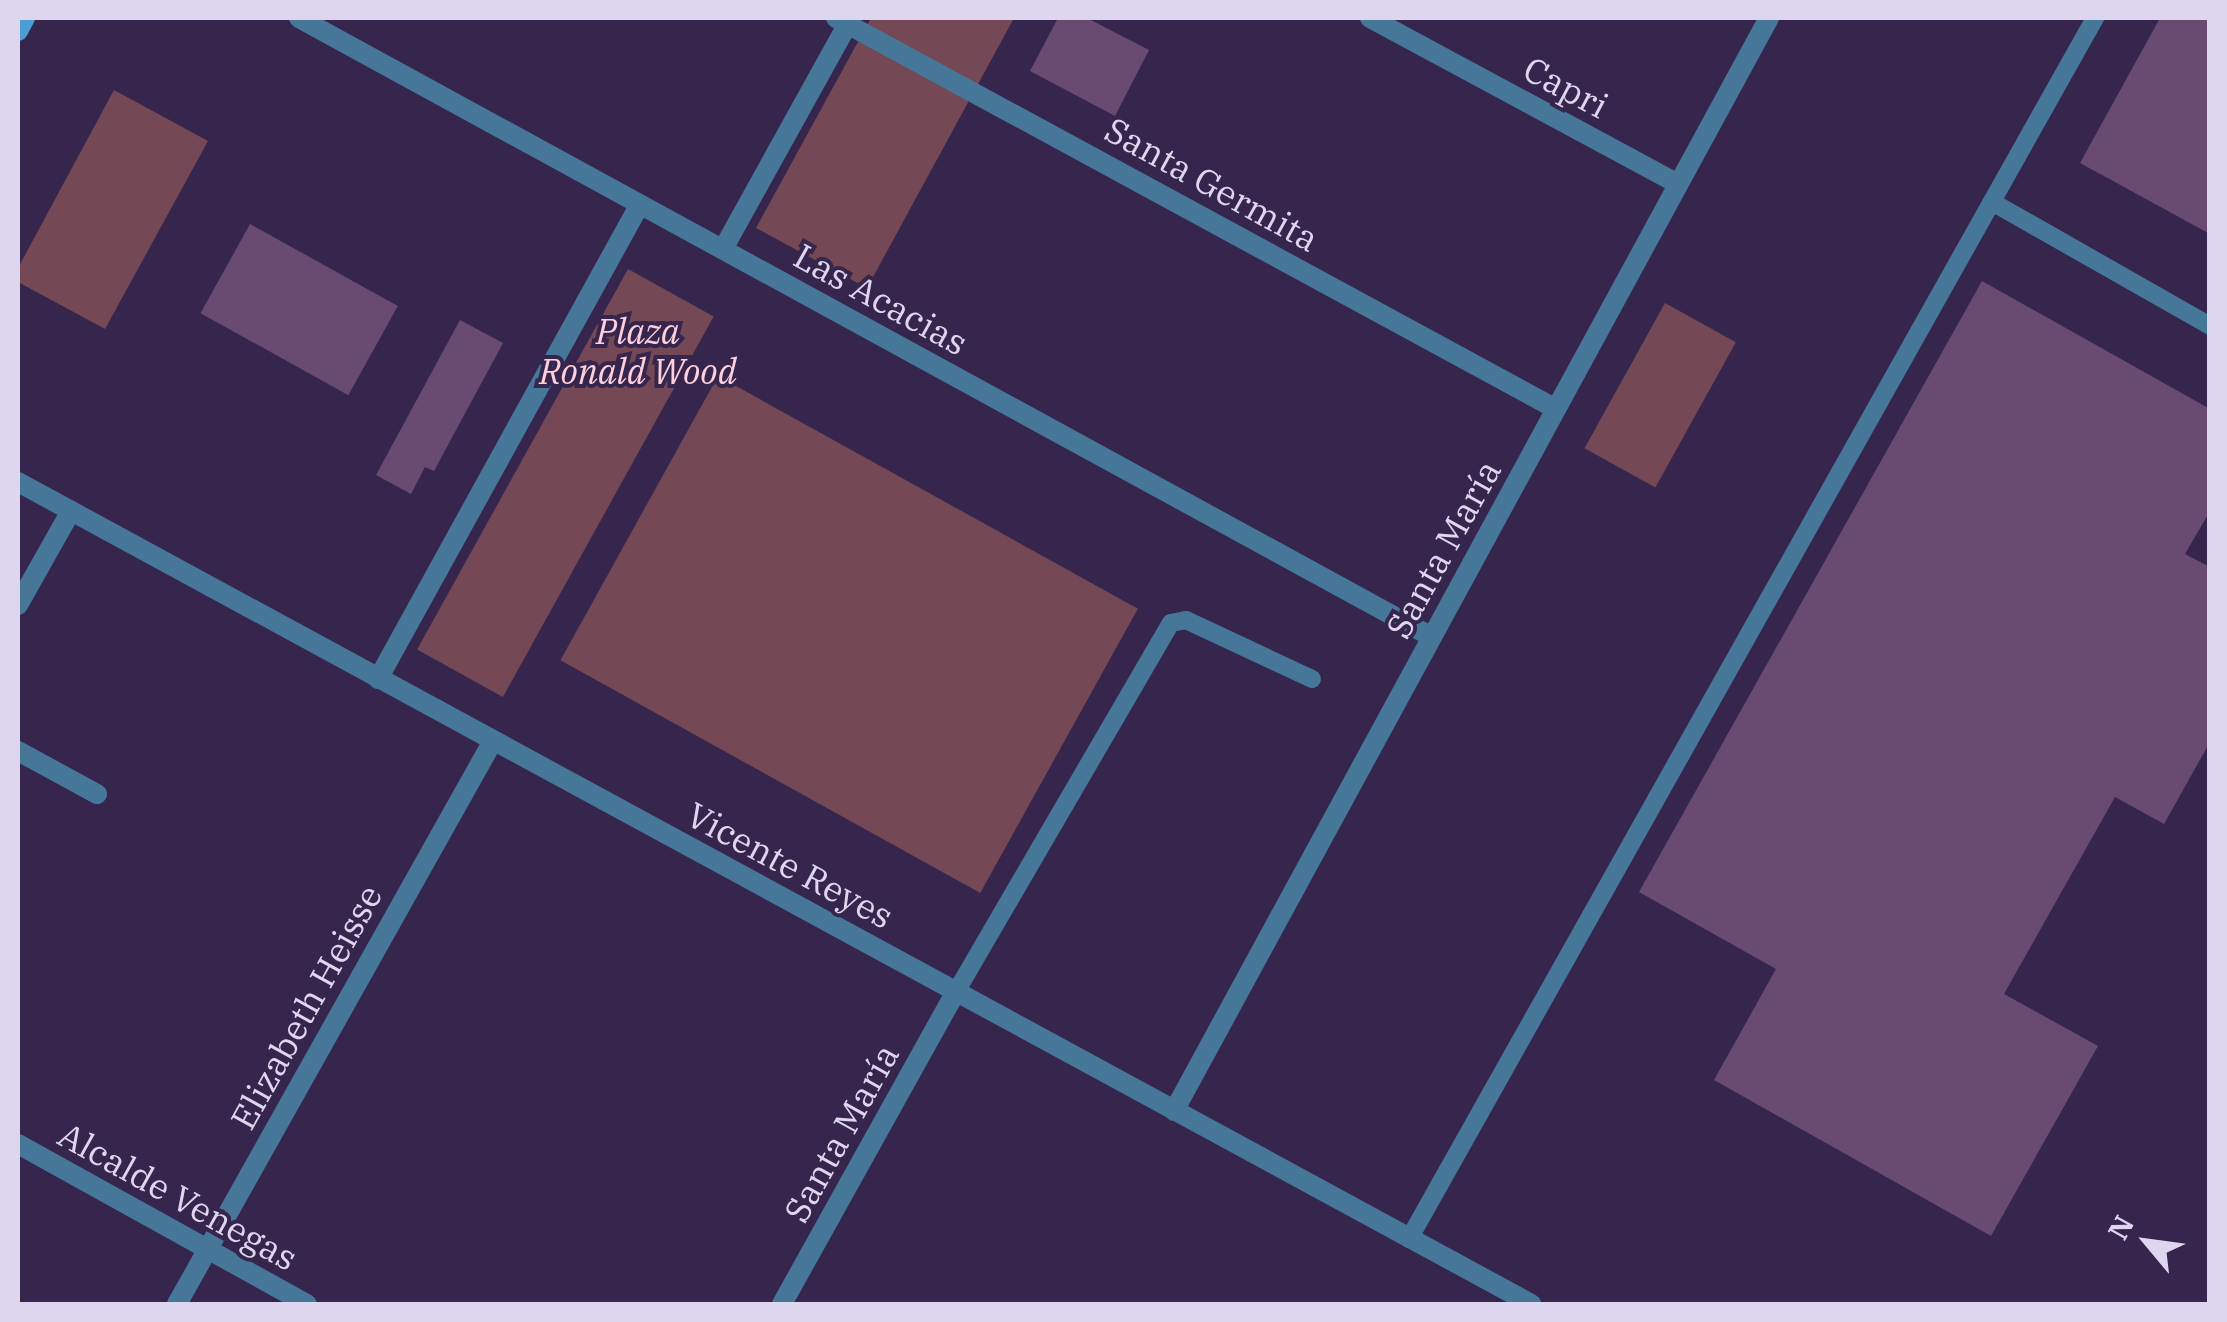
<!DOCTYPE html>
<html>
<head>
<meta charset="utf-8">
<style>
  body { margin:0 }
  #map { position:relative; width:2227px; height:1322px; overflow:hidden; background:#36264e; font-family:"IBM Plex Serif",serif }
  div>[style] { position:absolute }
  .green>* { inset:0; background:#754855; transform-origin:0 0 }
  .building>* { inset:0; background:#694a70; transform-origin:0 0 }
  .service>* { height:18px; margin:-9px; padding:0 9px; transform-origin:9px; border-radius:9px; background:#467698 }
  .minor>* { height:20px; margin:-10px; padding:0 10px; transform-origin:10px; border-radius:10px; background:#467698 }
  .tertiary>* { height:20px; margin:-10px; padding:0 10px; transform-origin:10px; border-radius:10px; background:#467698 }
  .secondary>* { height:20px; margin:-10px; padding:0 10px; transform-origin:10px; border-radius:10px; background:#4c9dd3 }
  span { translate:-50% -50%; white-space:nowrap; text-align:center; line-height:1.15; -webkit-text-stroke:8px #36264e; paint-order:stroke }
  .street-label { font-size:35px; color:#ded6ef }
  .park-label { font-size:35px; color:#fecfdc; font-style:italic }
  .frame { position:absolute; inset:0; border:20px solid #ded6ef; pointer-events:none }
  .north { position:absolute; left:2097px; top:1192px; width:100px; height:100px; -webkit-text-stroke:8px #36264e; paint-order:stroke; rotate:299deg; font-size:28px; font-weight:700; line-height:40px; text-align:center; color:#ded6ef }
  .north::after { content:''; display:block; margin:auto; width:35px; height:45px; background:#ded6ef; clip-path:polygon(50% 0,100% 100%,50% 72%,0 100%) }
</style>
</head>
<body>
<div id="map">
  <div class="green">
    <i style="clip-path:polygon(871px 18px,1014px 18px,867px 288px,756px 228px)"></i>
    <i style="clip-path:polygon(114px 90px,208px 141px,105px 329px,18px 282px,18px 268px)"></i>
    <i style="left:628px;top:269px;width:98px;height:435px;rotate:29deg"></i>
    <i style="left:1665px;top:303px;width:81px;height:166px;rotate:29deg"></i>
    <i style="left:718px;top:376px;width:480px;height:325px;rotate:29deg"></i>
  </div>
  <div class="building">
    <i style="clip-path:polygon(1058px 18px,1087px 18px,1149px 50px,1115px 116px,1030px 71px)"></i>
    <i style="clip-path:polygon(2160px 18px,2210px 18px,2210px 234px,2080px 163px)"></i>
    <i style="left:250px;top:224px;width:169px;height:102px;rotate:29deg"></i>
    <i style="clip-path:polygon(1982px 281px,2210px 409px,2210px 511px,2185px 554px,2210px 567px,2210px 742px,2164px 824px,2115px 797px,2004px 994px,2098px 1046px,1991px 1236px,1714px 1080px,1776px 969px,1639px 892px)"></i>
    <i style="clip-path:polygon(460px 320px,503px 343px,434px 471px,425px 467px,411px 494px,376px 475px)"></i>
  </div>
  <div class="service">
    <i style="left:1992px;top:202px;width:251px;rotate:29.6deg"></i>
    <i style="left:956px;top:992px;width:427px;rotate:-59.8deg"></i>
    <i style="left:1171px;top:623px;width:15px;rotate:-11deg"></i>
    <i style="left:1186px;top:620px;width:139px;rotate:25.1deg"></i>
    <i style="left:1409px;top:1239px;width:1401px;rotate:-60.67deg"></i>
  </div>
  <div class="minor">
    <i style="left:299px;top:18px;width:1291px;rotate:28.65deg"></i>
    <i style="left:836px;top:18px;width:819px;rotate:28.5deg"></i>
    <i style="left:1370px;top:18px;width:350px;rotate:28.3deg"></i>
    <i style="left:723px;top:249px;width:264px;rotate:-61deg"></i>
    <i style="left:18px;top:605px;width:108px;rotate:-60.6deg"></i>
    <i style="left:378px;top:679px;width:542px;rotate:-61.12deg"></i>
    <i style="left:18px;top:751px;width:90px;rotate:28.6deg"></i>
    <i style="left:18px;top:1144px;width:330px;rotate:29deg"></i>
    <i style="left:177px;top:1304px;width:646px;rotate:-60.7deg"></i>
    <i style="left:782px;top:1304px;width:357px;rotate:-60.9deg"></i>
  </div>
  <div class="tertiary">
    <i style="left:18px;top:482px;width:1722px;rotate:28.51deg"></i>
    <i style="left:1174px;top:1111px;width:1244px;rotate:-61.44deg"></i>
  </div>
  <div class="secondary">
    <i style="left:18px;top:31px;width:15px;rotate:-62deg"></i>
  </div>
  <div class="street-label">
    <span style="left:1566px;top:87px;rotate:28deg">Capri</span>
    <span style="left:1212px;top:184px;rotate:29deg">Santa Germita</span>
    <span style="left:881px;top:299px;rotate:29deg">Las Acacias</span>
    <span style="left:1443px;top:549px;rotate:-61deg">Santa María</span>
    <span style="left:790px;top:865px;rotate:28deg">Vicente Reyes</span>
    <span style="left:306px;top:1007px;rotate:-61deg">Elizabeth Heisse</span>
    <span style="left:841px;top:1133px;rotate:-61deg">Santa María</span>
    <span style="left:178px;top:1196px;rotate:29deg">Alcalde Venegas</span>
  </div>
  <div class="park-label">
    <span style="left:638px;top:351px">Plaza<br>Ronald Wood</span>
  </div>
  <div class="frame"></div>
  <div class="north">N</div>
</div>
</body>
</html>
